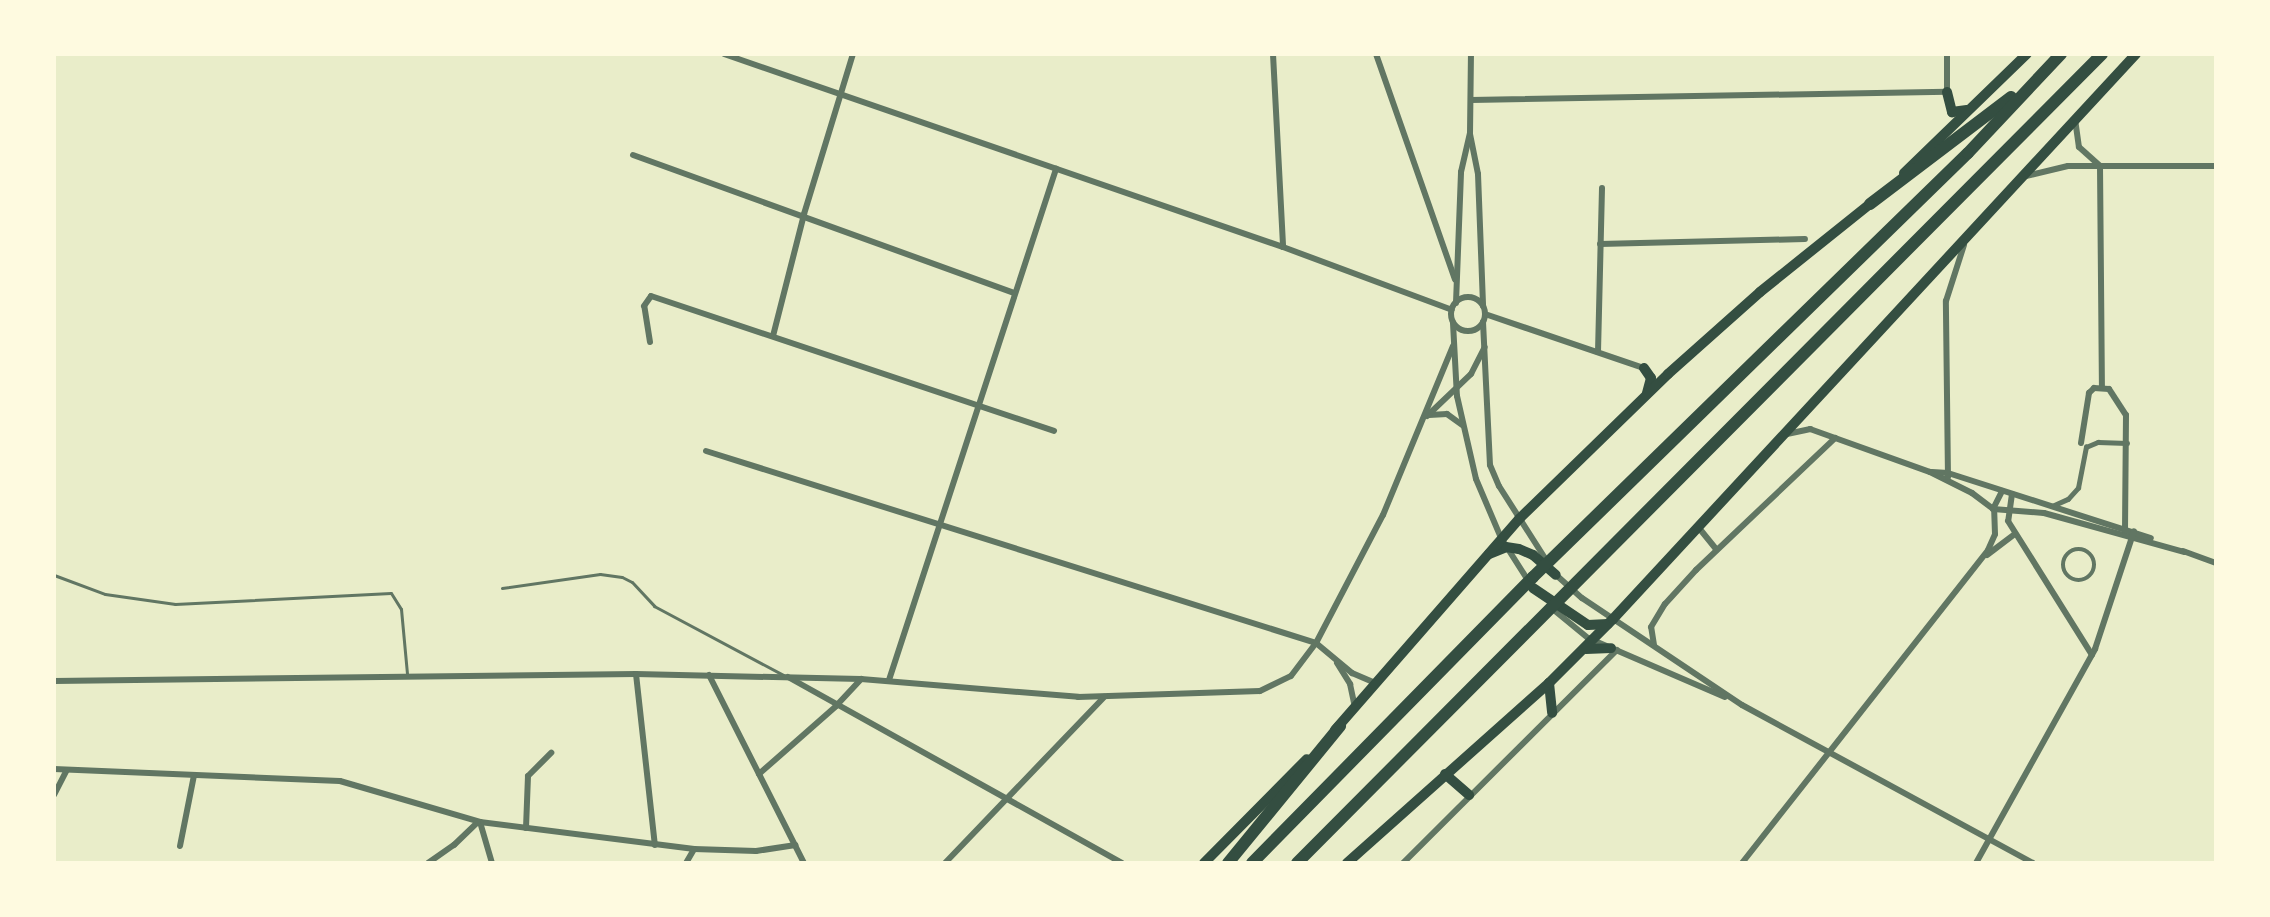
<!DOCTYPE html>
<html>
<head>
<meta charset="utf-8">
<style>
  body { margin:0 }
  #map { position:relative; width:2270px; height:917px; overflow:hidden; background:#e9edc9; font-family:Roboto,sans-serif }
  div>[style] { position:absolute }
  .service>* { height:3px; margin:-1.5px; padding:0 1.5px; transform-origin:1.5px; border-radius:1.5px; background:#617663 }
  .pedestrian>* { height:4.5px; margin:-2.25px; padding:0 2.25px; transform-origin:2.25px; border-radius:2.25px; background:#617663 }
  .pedestrian>.ring { margin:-2.25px; padding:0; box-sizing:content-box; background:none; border:4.5px solid #617663; border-radius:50% }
  .minor>* { height:6px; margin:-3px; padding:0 3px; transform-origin:3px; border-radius:3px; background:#617663 }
  .minor>.ring { margin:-3px; padding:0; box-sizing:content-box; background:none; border:6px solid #617663; border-radius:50% }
  .primary>* { height:10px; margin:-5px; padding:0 5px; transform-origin:5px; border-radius:5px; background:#344e41 }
  .motorway>* { height:12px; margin:-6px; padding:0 6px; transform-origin:6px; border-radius:6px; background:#344e41 }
  span { translate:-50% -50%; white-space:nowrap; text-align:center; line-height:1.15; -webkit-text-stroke:5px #fefae0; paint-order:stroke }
  .frame { position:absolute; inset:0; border:56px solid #fefae0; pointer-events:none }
</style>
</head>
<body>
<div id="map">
  <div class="service">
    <i style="left:54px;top:575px;width:54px;rotate:20.4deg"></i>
    <i style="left:105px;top:594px;width:71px;rotate:8.1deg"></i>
    <i style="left:175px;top:604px;width:216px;rotate:-2.9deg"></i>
    <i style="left:391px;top:593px;width:19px;rotate:58deg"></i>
    <i style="left:401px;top:609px;width:65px;rotate:84.7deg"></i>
    <i style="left:502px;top:588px;width:99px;rotate:-8.1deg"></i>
    <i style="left:600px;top:574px;width:22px;rotate:8deg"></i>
    <i style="left:622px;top:577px;width:11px;rotate:27deg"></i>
    <i style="left:632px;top:582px;width:33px;rotate:47deg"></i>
    <i style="left:654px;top:606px;width:149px;rotate:28.1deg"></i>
  </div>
  <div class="pedestrian">
    <i style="left:2052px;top:506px;width:17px;rotate:-24deg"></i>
    <i style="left:2068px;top:499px;width:15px;rotate:-48deg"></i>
    <i style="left:2078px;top:488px;width:42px;rotate:-79deg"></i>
    <i style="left:2086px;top:447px;width:13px;rotate:-23deg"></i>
    <i style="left:2098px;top:442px;width:29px;rotate:2deg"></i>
    <i class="ring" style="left:2063px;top:549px;width:27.5px;height:27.5px"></i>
  </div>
  <div class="minor">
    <i style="left:724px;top:54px;width:591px;rotate:19.05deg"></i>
    <i style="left:1283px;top:247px;width:180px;rotate:20.4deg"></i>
    <i style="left:1273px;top:54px;width:193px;rotate:87deg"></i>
    <i style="left:1376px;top:54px;width:239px;rotate:70.7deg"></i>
    <i style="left:1471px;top:100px;width:476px;rotate:-1deg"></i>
    <i style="left:1947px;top:92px;width:38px;rotate:-90deg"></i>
    <i style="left:2075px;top:119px;width:28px;rotate:82deg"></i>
    <i style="left:2079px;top:147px;width:27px;rotate:42deg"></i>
    <i style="left:1470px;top:134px;width:41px;rotate:78.7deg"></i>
    <i style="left:1478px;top:174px;width:132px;rotate:87.8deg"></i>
    <i style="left:633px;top:155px;width:405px;rotate:19.9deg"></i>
    <i style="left:2100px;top:166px;width:221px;rotate:89.5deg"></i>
    <i style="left:2026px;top:176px;width:43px;rotate:-13.4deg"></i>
    <i style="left:2068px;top:166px;width:148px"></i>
    <i style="left:1600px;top:244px;width:205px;rotate:-1.4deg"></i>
    <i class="ring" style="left:1451px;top:297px;width:28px;height:28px"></i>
    <i style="left:1456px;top:303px;width:131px;rotate:-87.8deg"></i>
    <i style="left:1461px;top:172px;width:40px;rotate:-77deg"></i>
    <i style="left:1470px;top:133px;width:79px;rotate:-89.3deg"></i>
    <i style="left:1485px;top:314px;width:168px;rotate:18.8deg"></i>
    <i style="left:1483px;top:322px;width:143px;rotate:87.2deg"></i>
    <i style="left:1490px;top:465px;width:23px;rotate:67deg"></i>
    <i style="left:1499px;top:486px;width:91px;rotate:57.5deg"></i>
    <i style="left:1453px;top:323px;width:73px;rotate:86.9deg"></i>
    <i style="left:1457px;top:396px;width:85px;rotate:77.1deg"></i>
    <i style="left:1476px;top:479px;width:64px;rotate:67deg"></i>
    <i style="left:1501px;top:538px;width:52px;rotate:57.5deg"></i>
    <i style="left:773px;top:336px;width:126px;rotate:-75.7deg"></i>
    <i style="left:804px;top:214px;width:167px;rotate:-73deg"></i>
    <i style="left:650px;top:342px;width:36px;rotate:-99deg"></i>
    <i style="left:644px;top:306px;width:12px;rotate:-55deg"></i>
    <i style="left:651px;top:296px;width:425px;rotate:18.5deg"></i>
    <i style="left:1598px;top:352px;width:164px;rotate:-88.6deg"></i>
    <i style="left:1429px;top:415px;width:18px;rotate:-3deg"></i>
    <i style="left:1447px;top:414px;width:19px;rotate:36deg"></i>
    <i style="left:1427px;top:416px;width:61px;rotate:-43.7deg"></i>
    <i style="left:1471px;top:374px;width:30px;rotate:-63deg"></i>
    <i style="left:1787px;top:434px;width:24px;rotate:-12deg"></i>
    <i style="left:1810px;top:429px;width:127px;rotate:19.7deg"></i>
    <i style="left:1930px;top:472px;width:47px;rotate:26.6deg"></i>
    <i style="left:1972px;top:493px;width:26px;rotate:37deg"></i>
    <i style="left:1993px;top:509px;width:51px;rotate:4.5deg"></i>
    <i style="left:2044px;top:513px;width:146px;rotate:15.5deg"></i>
    <i style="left:2081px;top:443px;width:51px;rotate:-80.9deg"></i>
    <i style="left:2089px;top:393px;width:7px;rotate:-45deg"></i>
    <i style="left:2094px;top:388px;width:15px;rotate:4deg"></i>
    <i style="left:2109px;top:389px;width:31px;rotate:57deg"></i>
    <i style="left:2126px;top:415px;width:116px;rotate:90.5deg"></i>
    <i style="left:706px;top:451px;width:640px;rotate:17.47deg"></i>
    <i style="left:1316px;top:643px;width:47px;rotate:39.8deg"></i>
    <i style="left:1352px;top:673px;width:26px;rotate:23deg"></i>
    <i style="left:1932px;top:472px;width:16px;rotate:4deg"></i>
    <i style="left:1948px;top:473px;width:213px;rotate:17.8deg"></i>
    <i style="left:1948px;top:477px;width:176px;rotate:-90.7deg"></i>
    <i style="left:1946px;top:301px;width:59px;rotate:-72.2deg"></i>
    <i style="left:2012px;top:494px;width:27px;rotate:98deg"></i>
    <i style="left:2008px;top:521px;width:158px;rotate:57.9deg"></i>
    <i style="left:1699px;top:528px;width:28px;rotate:51deg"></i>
    <i style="left:2183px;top:551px;width:35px;rotate:20deg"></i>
    <i style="left:1987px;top:555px;width:35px;rotate:-37deg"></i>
    <i style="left:1555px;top:574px;width:36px;rotate:42deg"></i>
    <i style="left:1582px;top:598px;width:192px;rotate:33.8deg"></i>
    <i style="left:1742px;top:705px;width:331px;rotate:28.5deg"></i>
    <i style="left:1549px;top:606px;width:50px;rotate:39.4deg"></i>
    <i style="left:1588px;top:638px;width:149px;rotate:23.3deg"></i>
    <i style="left:1654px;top:645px;width:18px;rotate:-99deg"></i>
    <i style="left:1651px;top:627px;width:27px;rotate:-59deg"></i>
    <i style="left:1665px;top:604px;width:46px;rotate:-47.6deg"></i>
    <i style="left:1696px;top:570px;width:192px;rotate:-43.5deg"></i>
    <i style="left:1337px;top:663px;width:25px;rotate:58deg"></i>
    <i style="left:1350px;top:684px;width:25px;rotate:78deg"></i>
    <i style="left:636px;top:674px;width:172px;rotate:83.7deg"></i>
    <i style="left:709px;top:675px;width:211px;rotate:63.2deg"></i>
    <i style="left:788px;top:677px;width:382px;rotate:29.1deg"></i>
    <i style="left:889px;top:680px;width:538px;rotate:-71.9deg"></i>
    <i style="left:54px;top:681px;width:582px;rotate:-0.69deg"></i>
    <i style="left:636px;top:674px;width:225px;rotate:1.3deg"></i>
    <i style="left:861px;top:679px;width:218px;rotate:4.7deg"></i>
    <i style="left:1078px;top:697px;width:182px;rotate:-1.9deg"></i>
    <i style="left:1260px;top:691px;width:34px;rotate:-26deg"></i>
    <i style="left:1291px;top:676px;width:41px;rotate:-52.9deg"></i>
    <i style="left:1316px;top:643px;width:144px;rotate:-62.4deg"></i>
    <i style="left:1383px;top:515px;width:183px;rotate:-67.5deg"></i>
    <i style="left:54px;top:769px;width:286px;rotate:2.4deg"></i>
    <i style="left:340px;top:781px;width:146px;rotate:16.3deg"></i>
    <i style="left:480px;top:822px;width:216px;rotate:7.2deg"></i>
    <i style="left:694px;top:849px;width:62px;rotate:1.8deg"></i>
    <i style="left:756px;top:851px;width:40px;rotate:-8.5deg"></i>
    <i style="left:759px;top:774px;width:103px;rotate:-41.4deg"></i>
    <i style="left:836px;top:706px;width:37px;rotate:-47deg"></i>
    <i style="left:54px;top:795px;width:28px;rotate:-63deg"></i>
    <i style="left:480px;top:822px;width:43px;rotate:73.7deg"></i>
    <i style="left:526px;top:828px;width:52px;rotate:-87.8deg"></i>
    <i style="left:528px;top:776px;width:33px;rotate:-45deg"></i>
    <i style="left:180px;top:846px;width:72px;rotate:-78.8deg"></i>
    <i style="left:428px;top:863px;width:32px;rotate:-35deg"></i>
    <i style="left:454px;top:845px;width:33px;rotate:-44deg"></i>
    <i style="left:686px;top:863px;width:16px;rotate:-60deg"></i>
    <i style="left:945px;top:863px;width:230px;rotate:-46.2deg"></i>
    <i style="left:1403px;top:863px;width:302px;rotate:-44.9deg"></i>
    <i style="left:1742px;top:863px;width:398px;rotate:-51.8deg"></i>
    <i style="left:1988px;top:550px;width:17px;rotate:-66deg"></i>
    <i style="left:1995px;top:534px;width:27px;rotate:-92deg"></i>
    <i style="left:1994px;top:507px;width:18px;rotate:-63deg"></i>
    <i style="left:1976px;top:863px;width:245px;rotate:-60.9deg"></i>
    <i style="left:2095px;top:649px;width:124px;rotate:-71.7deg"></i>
  </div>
  <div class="primary">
    <i style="left:1947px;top:92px;width:21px;rotate:76deg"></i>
    <i style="left:1952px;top:112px;width:15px;rotate:-8deg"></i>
    <i style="left:1904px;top:173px;width:171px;rotate:-44.1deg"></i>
    <i style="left:1644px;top:368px;width:12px;rotate:55deg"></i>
    <i style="left:1651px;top:378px;width:16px;rotate:105deg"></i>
    <i style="left:1489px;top:554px;width:18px;rotate:-22deg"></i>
    <i style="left:1506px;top:547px;width:13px;rotate:9deg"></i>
    <i style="left:1519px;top:549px;width:15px;rotate:23deg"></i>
    <i style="left:1533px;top:555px;width:30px;rotate:41deg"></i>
    <i style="left:1533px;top:588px;width:66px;rotate:33.9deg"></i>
    <i style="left:1588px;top:625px;width:20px;rotate:-3deg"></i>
    <i style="left:1586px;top:649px;width:25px;rotate:-2deg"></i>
    <i style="left:1549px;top:683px;width:30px;rotate:84deg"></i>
    <i style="left:1335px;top:730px;width:280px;rotate:-48.9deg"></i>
    <i style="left:1519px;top:519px;width:208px;rotate:-44.2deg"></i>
    <i style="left:1668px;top:374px;width:123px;rotate:-41.7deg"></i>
    <i style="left:1760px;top:292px;width:147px;rotate:-38.7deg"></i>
    <i style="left:1445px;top:774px;width:32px;rotate:41deg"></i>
    <i style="left:1204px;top:863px;width:146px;rotate:-45.3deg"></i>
    <i style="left:1347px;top:863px;width:271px;rotate:-41.7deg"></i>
    <i style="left:1549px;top:683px;width:91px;rotate:-45deg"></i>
    <i style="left:1613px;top:619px;width:770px;rotate:-47.21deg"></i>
  </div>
  <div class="motorway">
    <i style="left:1870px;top:204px;width:177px;rotate:-37.2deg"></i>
    <i style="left:1228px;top:863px;width:177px;rotate:-50.7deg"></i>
    <i style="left:1252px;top:863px;width:401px;rotate:-45.5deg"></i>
    <i style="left:1533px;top:577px;width:607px;rotate:-44.27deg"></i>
    <i style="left:1968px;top:153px;width:136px;rotate:-46.8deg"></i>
    <i style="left:1297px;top:863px;width:1141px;rotate:-45.14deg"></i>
  </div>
  <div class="frame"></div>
</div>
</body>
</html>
